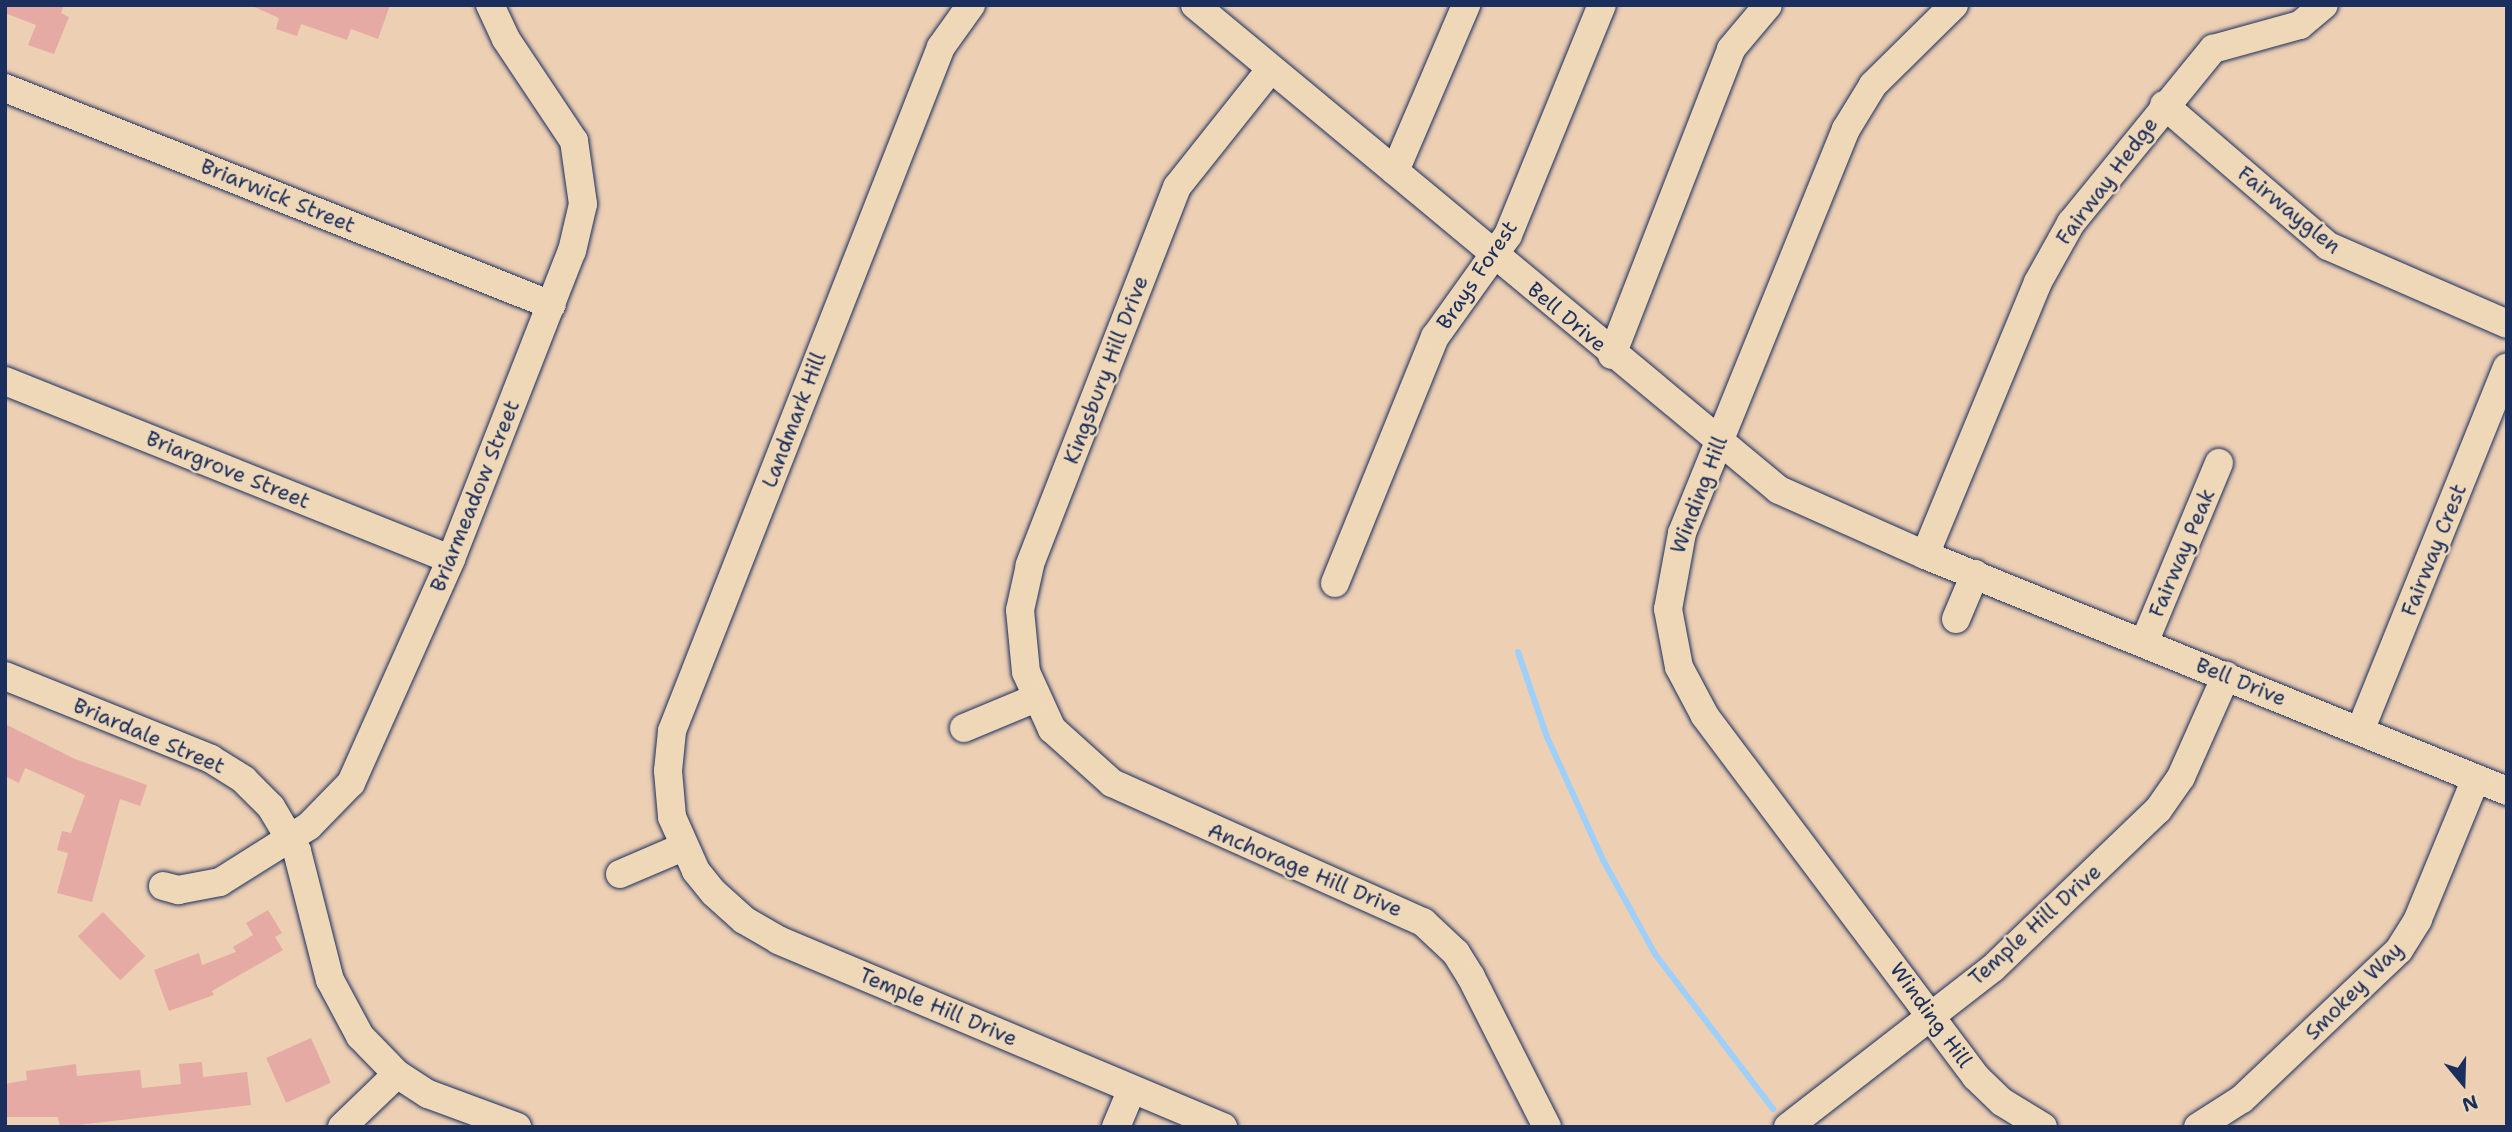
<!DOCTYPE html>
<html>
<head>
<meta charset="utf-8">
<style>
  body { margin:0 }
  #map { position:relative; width:2512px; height:1132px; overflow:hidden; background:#edcfb4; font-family:"Shantell Sans",sans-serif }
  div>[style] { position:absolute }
  .stream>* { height:6px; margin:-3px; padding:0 3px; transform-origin:3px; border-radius:3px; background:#9fcffb }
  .building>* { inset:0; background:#e5aaa3; transform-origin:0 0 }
  .roads { filter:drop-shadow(0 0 2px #1b2f5e) drop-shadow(0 0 2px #1b2f5e) }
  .minor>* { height:28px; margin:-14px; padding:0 14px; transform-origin:14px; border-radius:14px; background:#efd8b8 }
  span { translate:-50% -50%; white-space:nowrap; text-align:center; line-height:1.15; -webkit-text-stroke:5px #efd8b8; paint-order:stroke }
  .street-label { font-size:21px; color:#1b2f5e }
  .frame { position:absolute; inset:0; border:7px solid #1b2f5e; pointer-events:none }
  .north { position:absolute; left:2428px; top:1048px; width:70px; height:70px; -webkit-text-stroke:5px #efd8b8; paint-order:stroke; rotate:161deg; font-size:19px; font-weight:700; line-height:28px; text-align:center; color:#1b2f5e }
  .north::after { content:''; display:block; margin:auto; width:24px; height:32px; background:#1b2f5e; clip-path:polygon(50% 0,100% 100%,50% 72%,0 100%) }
</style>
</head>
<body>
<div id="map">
  <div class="stream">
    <i style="left:1518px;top:652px;width:90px;rotate:71.2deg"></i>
    <i style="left:1547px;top:737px;width:135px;rotate:65.5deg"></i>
    <i style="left:1603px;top:860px;width:107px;rotate:61deg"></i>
    <i style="left:1655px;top:954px;width:195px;rotate:52.7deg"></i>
  </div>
  <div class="building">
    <i style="clip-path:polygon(5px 5px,64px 5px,61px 13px,69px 17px,54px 54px,28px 45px,36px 25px,5px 13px)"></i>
    <i style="clip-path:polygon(250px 5px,390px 5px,378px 39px,351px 29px,347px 40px,301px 24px,297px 36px,276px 29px,279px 18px)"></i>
    <i style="clip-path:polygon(5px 724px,75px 759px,147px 785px,140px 806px,120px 799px,92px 902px,57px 893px,68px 853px,57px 850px,62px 831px,71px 833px,85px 795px,25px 768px,19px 783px,5px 776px)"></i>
    <i style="clip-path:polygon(268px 910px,282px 933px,275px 937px,283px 950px,212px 991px,214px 995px,169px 1011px,154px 970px,199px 953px,202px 965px,236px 952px,233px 947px,253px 935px,246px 923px)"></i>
    <i style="left:103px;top:912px;width:61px;height:35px;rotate:46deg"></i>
    <i style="left:311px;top:1038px;width:49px;height:49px;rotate:66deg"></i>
    <i style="clip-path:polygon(202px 1062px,203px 1077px,247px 1072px,251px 1105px,60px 1127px,58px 1117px,5px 1117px,5px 1084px,27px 1080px,26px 1071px,76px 1064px,77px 1076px,140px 1070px,142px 1088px,181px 1084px,179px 1064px)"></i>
  </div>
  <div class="roads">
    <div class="minor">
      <i style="left:971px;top:5px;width:52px;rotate:125.5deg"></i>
      <i style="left:941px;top:47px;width:735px;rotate:111.47deg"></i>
      <i style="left:672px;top:731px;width:40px;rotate:95.7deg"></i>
      <i style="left:668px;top:771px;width:46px;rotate:85deg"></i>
      <i style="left:672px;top:817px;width:59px;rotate:66deg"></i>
      <i style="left:696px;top:871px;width:28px;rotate:51deg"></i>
      <i style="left:714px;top:893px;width:40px;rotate:42deg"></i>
      <i style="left:744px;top:920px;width:39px;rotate:30deg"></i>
      <i style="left:778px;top:940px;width:483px;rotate:22.8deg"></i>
      <i style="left:1195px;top:5px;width:759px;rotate:39.71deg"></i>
      <i style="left:1779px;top:490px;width:160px;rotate:24deg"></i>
      <i style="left:1925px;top:555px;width:628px;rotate:22.07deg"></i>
      <i style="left:1954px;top:5px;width:114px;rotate:135.4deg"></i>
      <i style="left:1873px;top:85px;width:52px;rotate:121.5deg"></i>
      <i style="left:1846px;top:129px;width:436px;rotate:112.1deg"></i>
      <i style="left:1682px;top:533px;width:77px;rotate:100.4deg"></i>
      <i style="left:1668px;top:609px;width:59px;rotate:79.3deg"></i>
      <i style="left:1679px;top:667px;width:55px;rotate:62deg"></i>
      <i style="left:1705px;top:716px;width:451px;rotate:53.1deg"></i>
      <i style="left:1976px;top:1077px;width:36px;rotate:44deg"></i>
      <i style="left:2002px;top:1102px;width:48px;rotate:31.4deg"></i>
      <i style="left:1270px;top:70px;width:149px;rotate:128.5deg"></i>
      <i style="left:1177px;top:187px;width:406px;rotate:111.3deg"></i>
      <i style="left:1030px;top:565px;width:46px;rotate:102.5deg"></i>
      <i style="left:1020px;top:610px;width:62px;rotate:84.5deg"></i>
      <i style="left:1026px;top:672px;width:63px;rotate:65.5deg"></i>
      <i style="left:1052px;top:729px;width:81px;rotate:42deg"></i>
      <i style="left:1112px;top:783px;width:341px;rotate:24.1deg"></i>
      <i style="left:1423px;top:922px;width:45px;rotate:43.2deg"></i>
      <i style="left:1456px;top:953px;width:28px;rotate:58deg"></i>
      <i style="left:1471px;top:977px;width:168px;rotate:63.1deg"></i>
      <i style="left:5px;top:88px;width:588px;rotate:21.67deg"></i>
      <i style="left:2164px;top:105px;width:216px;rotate:40.7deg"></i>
      <i style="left:2328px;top:246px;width:195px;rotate:23.5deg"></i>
      <i style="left:1395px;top:171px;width:181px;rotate:-66.8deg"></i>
      <i style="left:1612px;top:355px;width:328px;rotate:-68.7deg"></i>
      <i style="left:1731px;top:49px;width:57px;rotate:-49.9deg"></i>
      <i style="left:5px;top:381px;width:480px;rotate:21.8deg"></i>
      <i style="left:1925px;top:555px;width:295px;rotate:-67.5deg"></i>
      <i style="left:2038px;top:282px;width:68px;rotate:-60.8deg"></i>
      <i style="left:2071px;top:223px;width:225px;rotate:-50.8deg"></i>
      <i style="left:2213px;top:49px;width:90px;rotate:-15.4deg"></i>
      <i style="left:2300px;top:25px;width:31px;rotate:-40deg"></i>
      <i style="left:1335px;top:583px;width:266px;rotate:-67.9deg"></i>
      <i style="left:1435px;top:337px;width:125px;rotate:-54.4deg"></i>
      <i style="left:1508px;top:235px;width:248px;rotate:-67.8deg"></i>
      <i style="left:1956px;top:619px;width:49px;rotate:-67.1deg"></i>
      <i style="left:2144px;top:643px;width:195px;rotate:-67.4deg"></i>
      <i style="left:5px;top:676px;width:222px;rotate:21.9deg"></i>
      <i style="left:211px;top:759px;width:39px;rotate:32deg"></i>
      <i style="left:244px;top:780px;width:38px;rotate:45deg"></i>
      <i style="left:271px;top:807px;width:51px;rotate:59.4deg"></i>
      <i style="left:297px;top:851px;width:133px;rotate:75.7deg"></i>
      <i style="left:330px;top:980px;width:64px;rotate:61.8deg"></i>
      <i style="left:360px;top:1036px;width:53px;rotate:45.8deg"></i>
      <i style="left:397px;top:1074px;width:37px;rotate:33deg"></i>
      <i style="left:428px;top:1094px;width:95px;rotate:20.3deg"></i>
      <i style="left:964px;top:728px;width:78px;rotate:-22.6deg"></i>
      <i style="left:2360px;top:731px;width:392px;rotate:-68deg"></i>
      <i style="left:620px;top:874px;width:69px;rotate:-23.2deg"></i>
      <i style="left:163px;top:886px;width:16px;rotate:15deg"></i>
      <i style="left:178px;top:890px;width:43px;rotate:-10.8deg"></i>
      <i style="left:220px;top:882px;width:105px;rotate:-32.2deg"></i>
      <i style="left:309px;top:826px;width:60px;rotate:-45.7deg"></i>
      <i style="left:351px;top:783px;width:245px;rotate:-65.9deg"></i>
      <i style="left:451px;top:559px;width:331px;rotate:-68.6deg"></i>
      <i style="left:572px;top:251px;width:48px;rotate:-76.8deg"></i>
      <i style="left:583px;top:204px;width:64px;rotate:-98.1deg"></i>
      <i style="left:574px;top:141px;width:123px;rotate:-123.7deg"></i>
      <i style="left:506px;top:39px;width:38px;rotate:-115deg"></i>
      <i style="left:342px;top:1127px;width:76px;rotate:-43.9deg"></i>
      <i style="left:1116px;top:1127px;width:41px;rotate:-67.2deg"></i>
      <i style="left:1788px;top:1127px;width:259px;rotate:-37.8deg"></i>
      <i style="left:1993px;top:968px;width:228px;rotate:-43.8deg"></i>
      <i style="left:2158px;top:810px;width:40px;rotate:-55.1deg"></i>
      <i style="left:2181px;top:777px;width:111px;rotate:-66deg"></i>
      <i style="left:2198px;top:1127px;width:52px;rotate:-32.5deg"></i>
      <i style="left:2242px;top:1099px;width:216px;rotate:-43.5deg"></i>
      <i style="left:2399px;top:950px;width:36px;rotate:-58deg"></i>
      <i style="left:2418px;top:919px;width:152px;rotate:-67.6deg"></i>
    </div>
  </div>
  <div class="street-label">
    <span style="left:2107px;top:181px;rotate:-53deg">Fairway Hedge</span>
    <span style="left:278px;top:196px;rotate:22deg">Briarwick Street</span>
    <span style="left:2289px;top:210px;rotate:39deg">Fairwayglen</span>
    <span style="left:1477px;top:275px;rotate:-56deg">Brays Forest</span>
    <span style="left:1567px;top:317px;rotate:40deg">Bell Drive</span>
    <span style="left:1106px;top:370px;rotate:-69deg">Kingsbury Hill Drive</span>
    <span style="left:794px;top:420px;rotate:-69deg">Landmark Hill</span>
    <span style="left:228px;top:470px;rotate:22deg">Briargrove Street</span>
    <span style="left:1699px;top:495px;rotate:-69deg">Winding Hill</span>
    <span style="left:475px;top:496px;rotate:-68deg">Briarmeadow Street</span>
    <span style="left:2434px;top:550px;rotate:-68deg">Fairway Crest</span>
    <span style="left:2182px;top:553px;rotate:-67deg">Fairway Peak</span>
    <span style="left:2241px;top:682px;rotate:22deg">Bell Drive</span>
    <span style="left:149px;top:736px;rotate:23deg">Briardale Street</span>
    <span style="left:1305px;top:870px;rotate:23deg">Anchorage Hill Drive</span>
    <span style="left:2035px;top:925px;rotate:-42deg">Temple Hill Drive</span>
    <span style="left:2354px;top:991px;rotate:-45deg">Smokey Way</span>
    <span style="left:938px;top:1007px;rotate:23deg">Temple Hill Drive</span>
    <span style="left:1931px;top:1015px;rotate:54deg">Winding Hill</span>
  </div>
  <div class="frame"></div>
  <div class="north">N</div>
</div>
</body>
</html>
